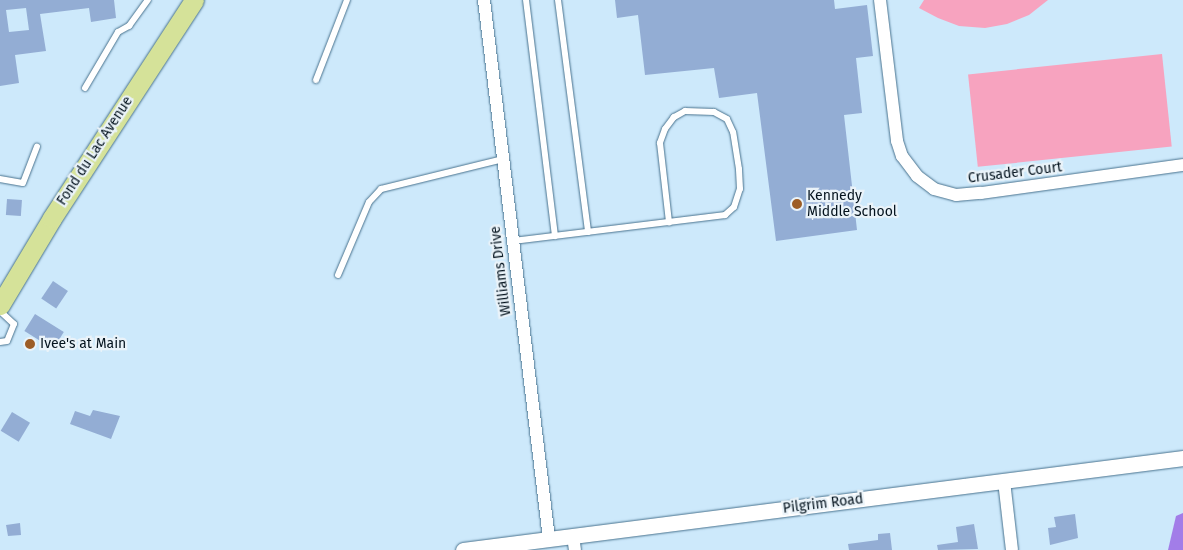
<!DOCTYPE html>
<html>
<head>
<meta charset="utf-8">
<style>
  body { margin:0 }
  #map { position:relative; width:1183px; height:550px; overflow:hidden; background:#cde9fb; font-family:"Fira Sans",sans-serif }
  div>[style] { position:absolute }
  .green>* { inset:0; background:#f7a3bf; transform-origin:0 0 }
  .water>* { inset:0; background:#a27de8 }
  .building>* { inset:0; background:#93add4; transform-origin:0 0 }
  .roads { filter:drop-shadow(0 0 1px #48728e) drop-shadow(0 0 1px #48728e) }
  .service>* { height:6px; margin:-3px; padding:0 3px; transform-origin:3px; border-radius:3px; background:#fff }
  .minor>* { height:12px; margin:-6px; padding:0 6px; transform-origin:6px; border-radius:6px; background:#fff }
  .tertiary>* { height:15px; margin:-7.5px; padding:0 7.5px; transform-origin:7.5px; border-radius:7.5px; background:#fff }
  .primary>* { height:19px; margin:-9.5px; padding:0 9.5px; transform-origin:9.5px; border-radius:9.5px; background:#d5e299 }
  .dots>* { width:14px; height:14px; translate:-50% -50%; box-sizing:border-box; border:2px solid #eaf3f9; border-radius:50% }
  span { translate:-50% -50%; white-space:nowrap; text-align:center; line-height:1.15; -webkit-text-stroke:4.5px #eaf3f9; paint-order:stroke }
  .street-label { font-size:14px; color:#03121d }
  .poi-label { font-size:14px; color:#03121d }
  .left { translate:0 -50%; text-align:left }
</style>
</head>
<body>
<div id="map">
  <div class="green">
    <i style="clip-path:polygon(924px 0,1048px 0,1029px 15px,1007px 24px,985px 28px,959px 26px,938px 18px,919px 8px)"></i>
    <i style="left:1162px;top:54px;width:93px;height:195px;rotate:84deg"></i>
  </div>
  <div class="water">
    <i style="clip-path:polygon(1183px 513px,1183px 550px,1168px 550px,1176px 516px)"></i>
  </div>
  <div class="building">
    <i style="clip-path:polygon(evenodd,0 0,114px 0,116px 18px,91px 22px,89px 8px,40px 14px,46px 51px,15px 55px,19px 83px,0 86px,0 0,26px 8px,29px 30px,9px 32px,6px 10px,26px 8px)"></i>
    <i style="clip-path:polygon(615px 0,834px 0,835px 9px,867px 5px,873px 56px,856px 58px,862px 113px,844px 115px,857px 230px,776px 241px,757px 93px,719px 98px,714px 68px,645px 75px,638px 15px,617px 18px)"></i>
    <i style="left:7px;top:199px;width:15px;height:16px;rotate:4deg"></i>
    <i style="left:53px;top:281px;width:18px;height:21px;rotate:34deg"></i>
    <i style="left:35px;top:314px;width:34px;height:20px;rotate:32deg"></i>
    <i style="clip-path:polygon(93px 410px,120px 416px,111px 439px,70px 424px,75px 411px,90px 416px)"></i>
    <i style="left:12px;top:412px;width:21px;height:22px;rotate:31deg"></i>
    <i style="clip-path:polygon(1075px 514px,1078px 538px,1050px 545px,1048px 528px,1056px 527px,1054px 517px)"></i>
    <i style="clip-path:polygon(20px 523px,21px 535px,8px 536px,6px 525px)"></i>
    <i style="clip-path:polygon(974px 524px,978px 549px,938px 550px,937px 545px,958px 542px,956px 527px)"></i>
    <i style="clip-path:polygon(890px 533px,892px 550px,849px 550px,848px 544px,878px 540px,878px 534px)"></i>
  </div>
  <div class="roads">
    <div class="service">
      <i style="left:526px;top:0;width:238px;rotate:83deg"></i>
      <i style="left:558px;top:0;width:234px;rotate:82.6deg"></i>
      <i style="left:316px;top:80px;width:86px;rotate:-68.8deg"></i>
      <i style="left:85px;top:88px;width:65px;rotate:-59.5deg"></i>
      <i style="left:118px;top:32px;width:13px;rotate:-29deg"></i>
      <i style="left:129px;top:26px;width:32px;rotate:-54deg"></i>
      <i style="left:0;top:179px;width:23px;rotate:10deg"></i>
      <i style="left:23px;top:183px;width:39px;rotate:-69deg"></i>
      <i style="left:513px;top:241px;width:214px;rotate:-7deg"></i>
      <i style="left:725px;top:215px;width:12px;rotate:-42deg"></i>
      <i style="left:734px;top:207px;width:19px;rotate:-72deg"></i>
      <i style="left:740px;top:189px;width:20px;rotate:-93deg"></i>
      <i style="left:739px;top:169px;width:37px;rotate:-99deg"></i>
      <i style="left:733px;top:132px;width:14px;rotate:-115deg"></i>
      <i style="left:727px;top:119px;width:15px;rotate:-152deg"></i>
      <i style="left:714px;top:112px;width:29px;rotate:-178deg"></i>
      <i style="left:685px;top:111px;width:13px;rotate:151deg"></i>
      <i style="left:674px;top:117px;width:15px;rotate:127deg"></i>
      <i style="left:665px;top:129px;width:15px;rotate:110deg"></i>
      <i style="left:660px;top:143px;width:80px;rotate:83.5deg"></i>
      <i style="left:338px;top:275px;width:79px;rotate:-67deg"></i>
      <i style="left:369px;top:202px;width:18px;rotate:-47deg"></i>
      <i style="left:381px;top:189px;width:126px;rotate:-13.8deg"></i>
      <i style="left:0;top:311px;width:19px;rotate:43deg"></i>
      <i style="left:14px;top:324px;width:18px;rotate:112deg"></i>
      <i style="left:7px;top:341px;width:7px;rotate:172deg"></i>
    </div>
    <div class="minor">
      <i style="left:484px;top:0;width:543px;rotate:83.12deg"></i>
      <i style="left:880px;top:0;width:142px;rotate:83.1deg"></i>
      <i style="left:897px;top:141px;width:16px;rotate:72deg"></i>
      <i style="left:902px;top:156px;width:25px;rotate:53deg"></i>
      <i style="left:917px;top:176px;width:21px;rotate:37deg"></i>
      <i style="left:934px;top:189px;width:23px;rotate:15deg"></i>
      <i style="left:956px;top:195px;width:25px;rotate:-5deg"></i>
      <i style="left:981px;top:193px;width:204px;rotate:-7.9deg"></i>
      <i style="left:1004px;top:481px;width:69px;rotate:83.4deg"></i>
      <i style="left:573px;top:536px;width:14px;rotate:82deg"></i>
    </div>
    <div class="tertiary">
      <i style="left:463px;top:550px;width:726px;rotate:-7.28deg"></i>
    </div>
    <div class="primary">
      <i style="left:0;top:305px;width:101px;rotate:-59.1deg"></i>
      <i style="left:52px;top:218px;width:260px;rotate:-56.9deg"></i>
    </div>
  </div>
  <div class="dots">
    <i style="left:797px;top:204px;background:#9d5d26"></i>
    <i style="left:30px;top:344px;background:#9d5d26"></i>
  </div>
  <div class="street-label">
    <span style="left:95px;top:151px;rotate:-57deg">Fond du Lac Avenue</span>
    <span style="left:1015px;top:173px;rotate:-7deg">Crusader Court</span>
    <span style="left:501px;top:271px;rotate:-97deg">Williams Drive</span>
    <span style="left:823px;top:504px;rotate:-7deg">Pilgrim Road</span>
  </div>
  <div class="poi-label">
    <span class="left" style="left:807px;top:204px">Kennedy<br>Middle School</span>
    <span class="left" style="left:40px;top:344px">Ivee's at Main</span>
  </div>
</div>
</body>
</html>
